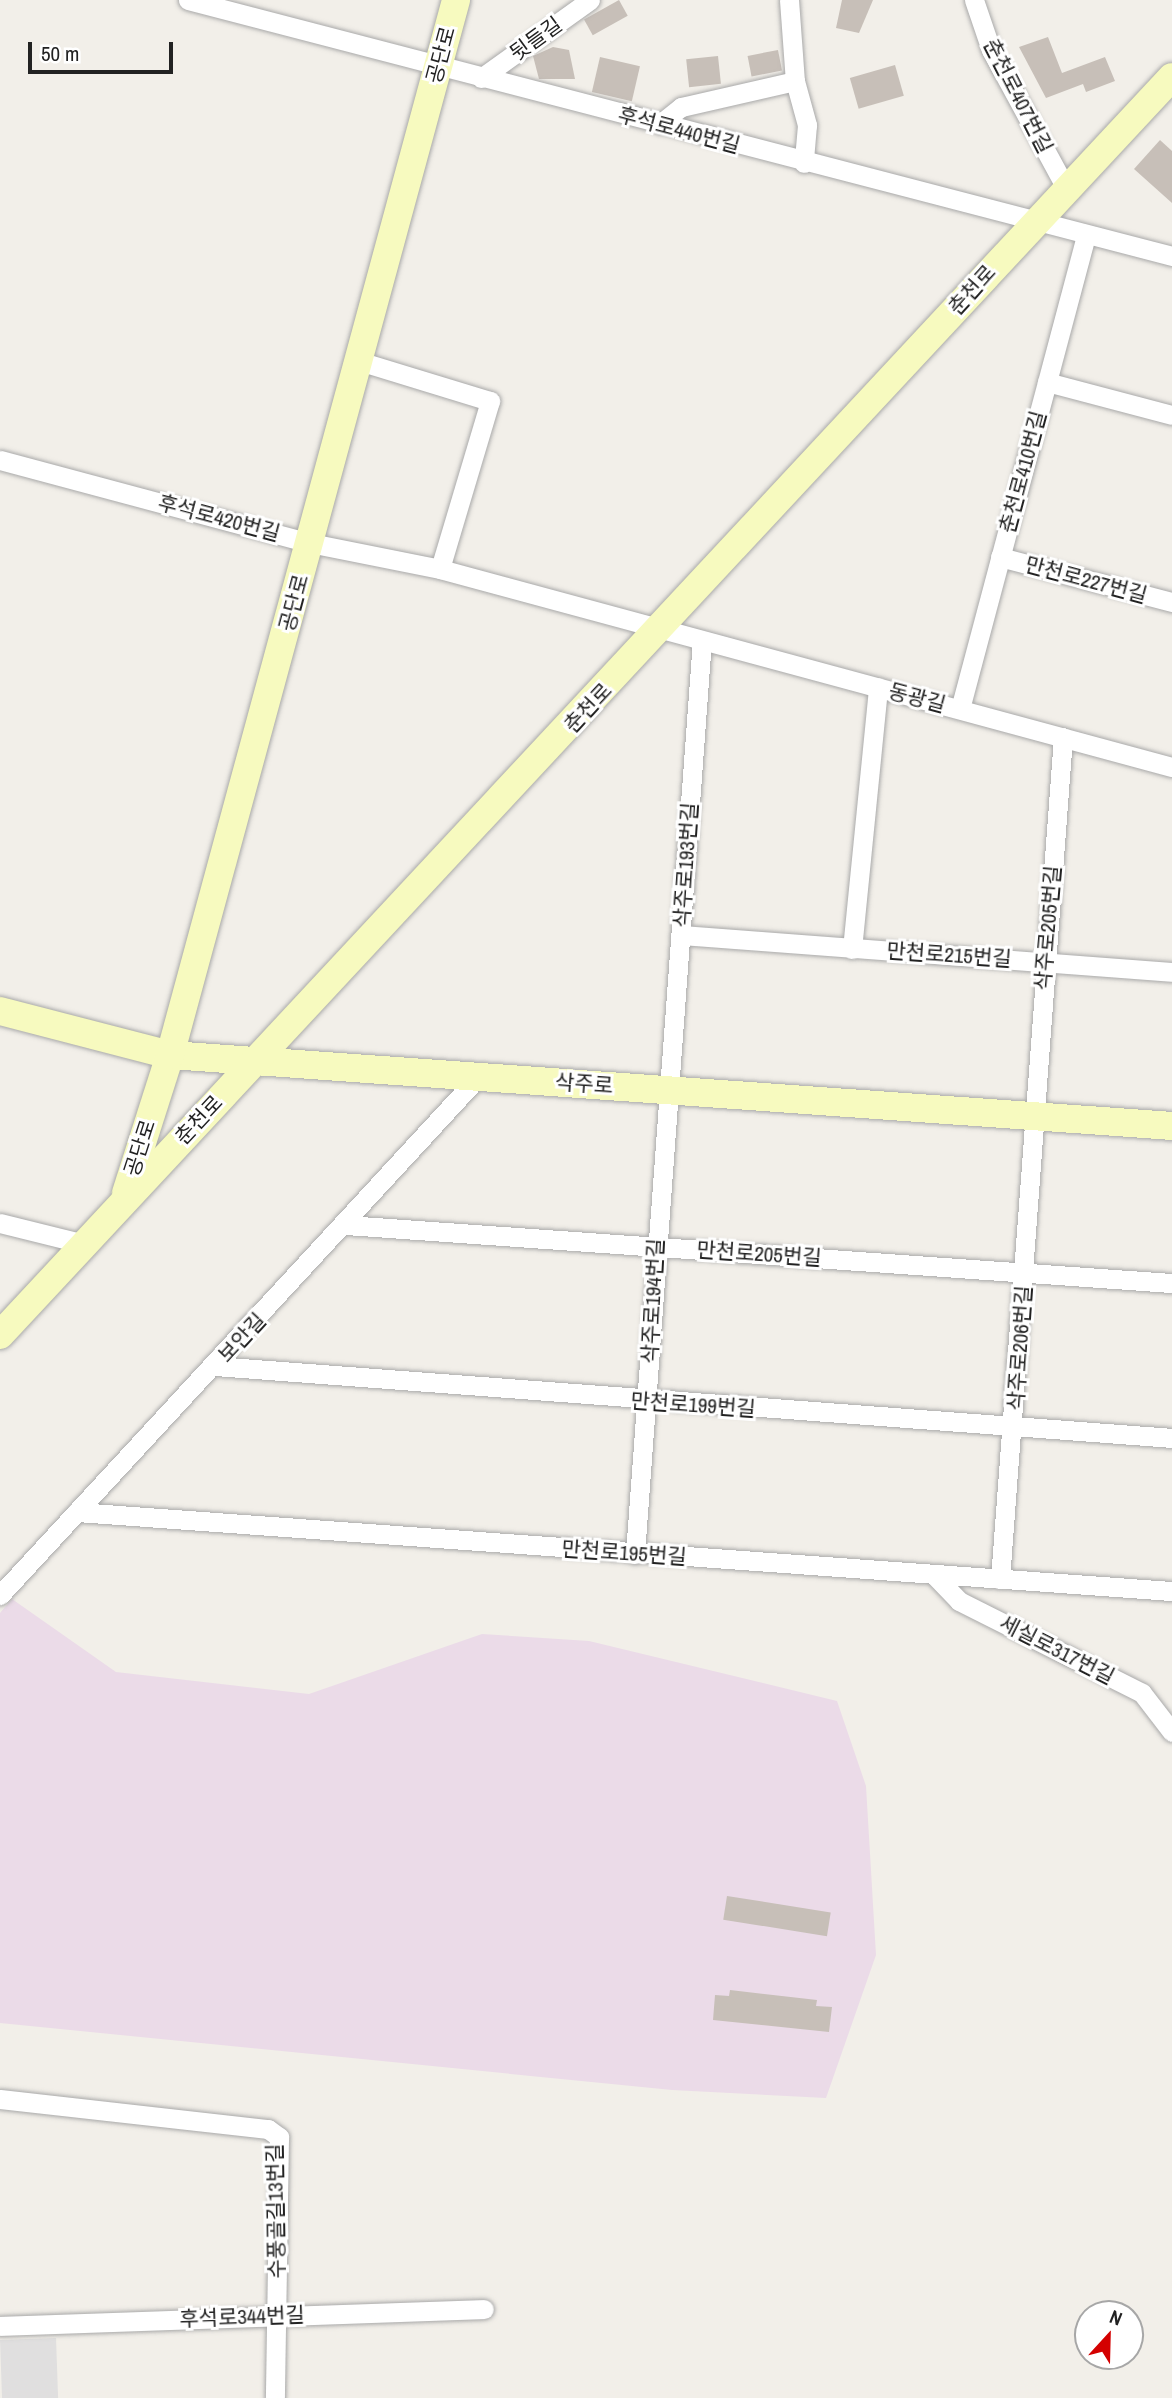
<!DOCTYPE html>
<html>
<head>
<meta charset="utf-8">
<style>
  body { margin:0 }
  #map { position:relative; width:1172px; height:2398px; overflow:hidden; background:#f2efe9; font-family:"Archivo Narrow","Noto Sans KR",sans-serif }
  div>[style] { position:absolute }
  .residential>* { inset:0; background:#e0dfdf; transform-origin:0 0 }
  .industrial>* { inset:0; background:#ebdbe8 }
  .building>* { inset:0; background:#c7bfb8; transform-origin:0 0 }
  .roads { filter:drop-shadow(0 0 2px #a9a9a9) drop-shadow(0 0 2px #a9a9a9) }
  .street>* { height:19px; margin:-9.5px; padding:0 9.5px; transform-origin:9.5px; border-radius:9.5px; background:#fff }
  .secondary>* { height:28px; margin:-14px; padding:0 14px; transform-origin:14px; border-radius:14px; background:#f7fabf }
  span { translate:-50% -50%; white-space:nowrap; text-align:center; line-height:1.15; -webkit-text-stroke:6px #fff; paint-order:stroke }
  .street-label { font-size:21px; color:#222 }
  .north { position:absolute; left:1074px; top:2300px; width:70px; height:70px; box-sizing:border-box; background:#fff; border:2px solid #a7a7a7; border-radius:50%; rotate:22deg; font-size:19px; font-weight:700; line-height:28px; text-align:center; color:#222 }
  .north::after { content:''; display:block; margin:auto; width:24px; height:32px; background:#d40000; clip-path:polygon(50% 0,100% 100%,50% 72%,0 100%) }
  .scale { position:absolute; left:28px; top:42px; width:145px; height:32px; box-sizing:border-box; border:4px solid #222; border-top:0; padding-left:9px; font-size:21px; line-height:24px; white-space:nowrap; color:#222; -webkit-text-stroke:5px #fff; paint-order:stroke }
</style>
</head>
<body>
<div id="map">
  <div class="residential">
    <i style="left:56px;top:2338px;width:60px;height:56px;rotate:88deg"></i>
  </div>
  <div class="industrial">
    <i style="clip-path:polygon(12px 1599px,116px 1672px,309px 1694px,482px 1634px,589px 1641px,837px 1701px,866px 1786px,876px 1955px,826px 2098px,672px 2090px,0 2023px,0 1613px)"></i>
  </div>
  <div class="building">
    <i style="left:619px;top:0;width:18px;height:40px;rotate:61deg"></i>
    <i style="clip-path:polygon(842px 0,873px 0,859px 33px,836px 28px)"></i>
    <i style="clip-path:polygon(1048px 37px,1062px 73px,1105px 57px,1115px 81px,1086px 92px,1083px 84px,1046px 98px,1019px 47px)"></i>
    <i style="clip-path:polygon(553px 47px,569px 50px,575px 79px,539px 79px,533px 56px)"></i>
    <i style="left:778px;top:50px;width:21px;height:31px;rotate:79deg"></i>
    <i style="left:718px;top:56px;width:28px;height:32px;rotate:84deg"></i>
    <i style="left:600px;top:57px;width:41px;height:36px;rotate:13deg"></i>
    <i style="left:895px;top:65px;width:32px;height:47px;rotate:74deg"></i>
    <i style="clip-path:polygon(1160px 140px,1172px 151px,1172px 203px,1134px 169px)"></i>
    <i style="left:727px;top:1896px;width:105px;height:24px;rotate:9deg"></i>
    <i style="clip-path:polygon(730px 1990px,817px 2000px,816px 2006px,832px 2007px,829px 2032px,713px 2020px,715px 1995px,729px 1996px)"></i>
  </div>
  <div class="roads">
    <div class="street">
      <i style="left:188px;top:0;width:1017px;rotate:14.58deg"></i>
      <i style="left:789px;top:0;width:81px;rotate:85.8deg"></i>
      <i style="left:795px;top:81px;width:46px;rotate:74.7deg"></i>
      <i style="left:807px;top:125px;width:38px;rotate:95deg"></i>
      <i style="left:974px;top:0;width:53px;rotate:71.2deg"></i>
      <i style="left:991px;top:50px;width:159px;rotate:61.5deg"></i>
      <i style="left:481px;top:78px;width:134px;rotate:-35.6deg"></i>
      <i style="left:660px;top:124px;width:27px;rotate:-39deg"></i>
      <i style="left:681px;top:107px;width:117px;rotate:-12.8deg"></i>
      <i style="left:359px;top:361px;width:137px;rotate:17deg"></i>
      <i style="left:490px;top:401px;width:175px;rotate:106.6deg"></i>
      <i style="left:1047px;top:382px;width:129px;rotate:14.8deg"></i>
      <i style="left:0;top:460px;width:321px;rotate:15deg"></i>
      <i style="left:310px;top:543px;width:133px;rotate:11.3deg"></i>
      <i style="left:440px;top:569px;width:758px;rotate:15.14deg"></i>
      <i style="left:1000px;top:557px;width:178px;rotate:14.7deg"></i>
      <i style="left:960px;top:709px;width:491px;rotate:-75.1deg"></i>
      <i style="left:681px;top:935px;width:492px;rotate:4.3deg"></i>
      <i style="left:852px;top:949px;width:263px;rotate:-84.3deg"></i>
      <i style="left:0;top:1223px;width:88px;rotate:13.9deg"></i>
      <i style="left:346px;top:1225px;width:828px;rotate:4.02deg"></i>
      <i style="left:215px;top:1366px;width:960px;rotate:4.3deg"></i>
      <i style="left:77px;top:1512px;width:1098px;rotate:4.13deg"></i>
      <i style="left:635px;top:1554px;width:916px;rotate:-85.81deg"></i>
      <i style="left:935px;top:1576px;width:35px;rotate:46deg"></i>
      <i style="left:959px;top:1601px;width:205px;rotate:26.7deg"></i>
      <i style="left:1142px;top:1693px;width:49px;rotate:52.4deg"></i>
      <i style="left:1000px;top:1579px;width:844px;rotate:-85.72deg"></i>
      <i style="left:0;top:1595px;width:706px;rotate:-47.3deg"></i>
      <i style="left:0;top:2099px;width:270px;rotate:6.4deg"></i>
      <i style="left:268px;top:2129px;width:14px;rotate:36deg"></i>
      <i style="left:279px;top:2137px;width:261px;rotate:90.9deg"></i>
      <i style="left:0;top:2326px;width:484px;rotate:-2deg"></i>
    </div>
    <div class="secondary">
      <i style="left:0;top:1011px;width:176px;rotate:14.5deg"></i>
      <i style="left:170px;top:1055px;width:1005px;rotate:4.05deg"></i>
      <i style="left:126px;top:1193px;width:145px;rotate:-72.3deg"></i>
      <i style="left:170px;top:1055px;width:1093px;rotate:-74.83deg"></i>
      <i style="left:0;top:1335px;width:1719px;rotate:-47.03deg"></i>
    </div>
  </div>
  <div class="street-label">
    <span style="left:536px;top:39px;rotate:-36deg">뒷들길</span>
    <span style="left:441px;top:55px;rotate:-75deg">공단로</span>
    <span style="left:1018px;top:96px;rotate:63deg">춘천로407번길</span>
    <span style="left:679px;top:130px;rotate:15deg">후석로440번길</span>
    <span style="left:972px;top:290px;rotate:-48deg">춘천로</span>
    <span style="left:1023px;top:472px;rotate:-75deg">춘천로410번길</span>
    <span style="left:219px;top:518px;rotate:15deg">후석로420번길</span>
    <span style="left:1086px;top:580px;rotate:15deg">만천로227번길</span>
    <span style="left:294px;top:603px;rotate:-75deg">공단로</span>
    <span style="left:917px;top:698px;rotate:15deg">동광길</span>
    <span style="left:588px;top:708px;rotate:-47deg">춘천로</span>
    <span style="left:686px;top:865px;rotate:-86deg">삭주로193번길</span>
    <span style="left:1048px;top:928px;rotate:-85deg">삭주로205번길</span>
    <span style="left:949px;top:955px;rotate:4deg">만천로215번길</span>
    <span style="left:584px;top:1084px;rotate:4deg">삭주로</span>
    <span style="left:199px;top:1120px;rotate:-47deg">춘천로</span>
    <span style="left:140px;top:1148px;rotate:-72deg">공단로</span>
    <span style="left:759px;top:1254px;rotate:4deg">만천로205번길</span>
    <span style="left:653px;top:1301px;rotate:-87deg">삭주로194번길</span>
    <span style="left:242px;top:1338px;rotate:-47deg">보안길</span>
    <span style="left:1020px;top:1348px;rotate:-86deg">삭주로206번길</span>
    <span style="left:693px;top:1405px;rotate:4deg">만천로199번길</span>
    <span style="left:624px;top:1553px;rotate:4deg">만천로195번길</span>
    <span style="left:1057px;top:1650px;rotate:27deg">세실로317번길</span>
    <span style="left:276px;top:2211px;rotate:-91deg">수풍골길13번길</span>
    <span style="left:242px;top:2317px;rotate:-2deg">후석로344번길</span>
  </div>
  <div class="north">N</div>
  <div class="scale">50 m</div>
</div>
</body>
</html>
